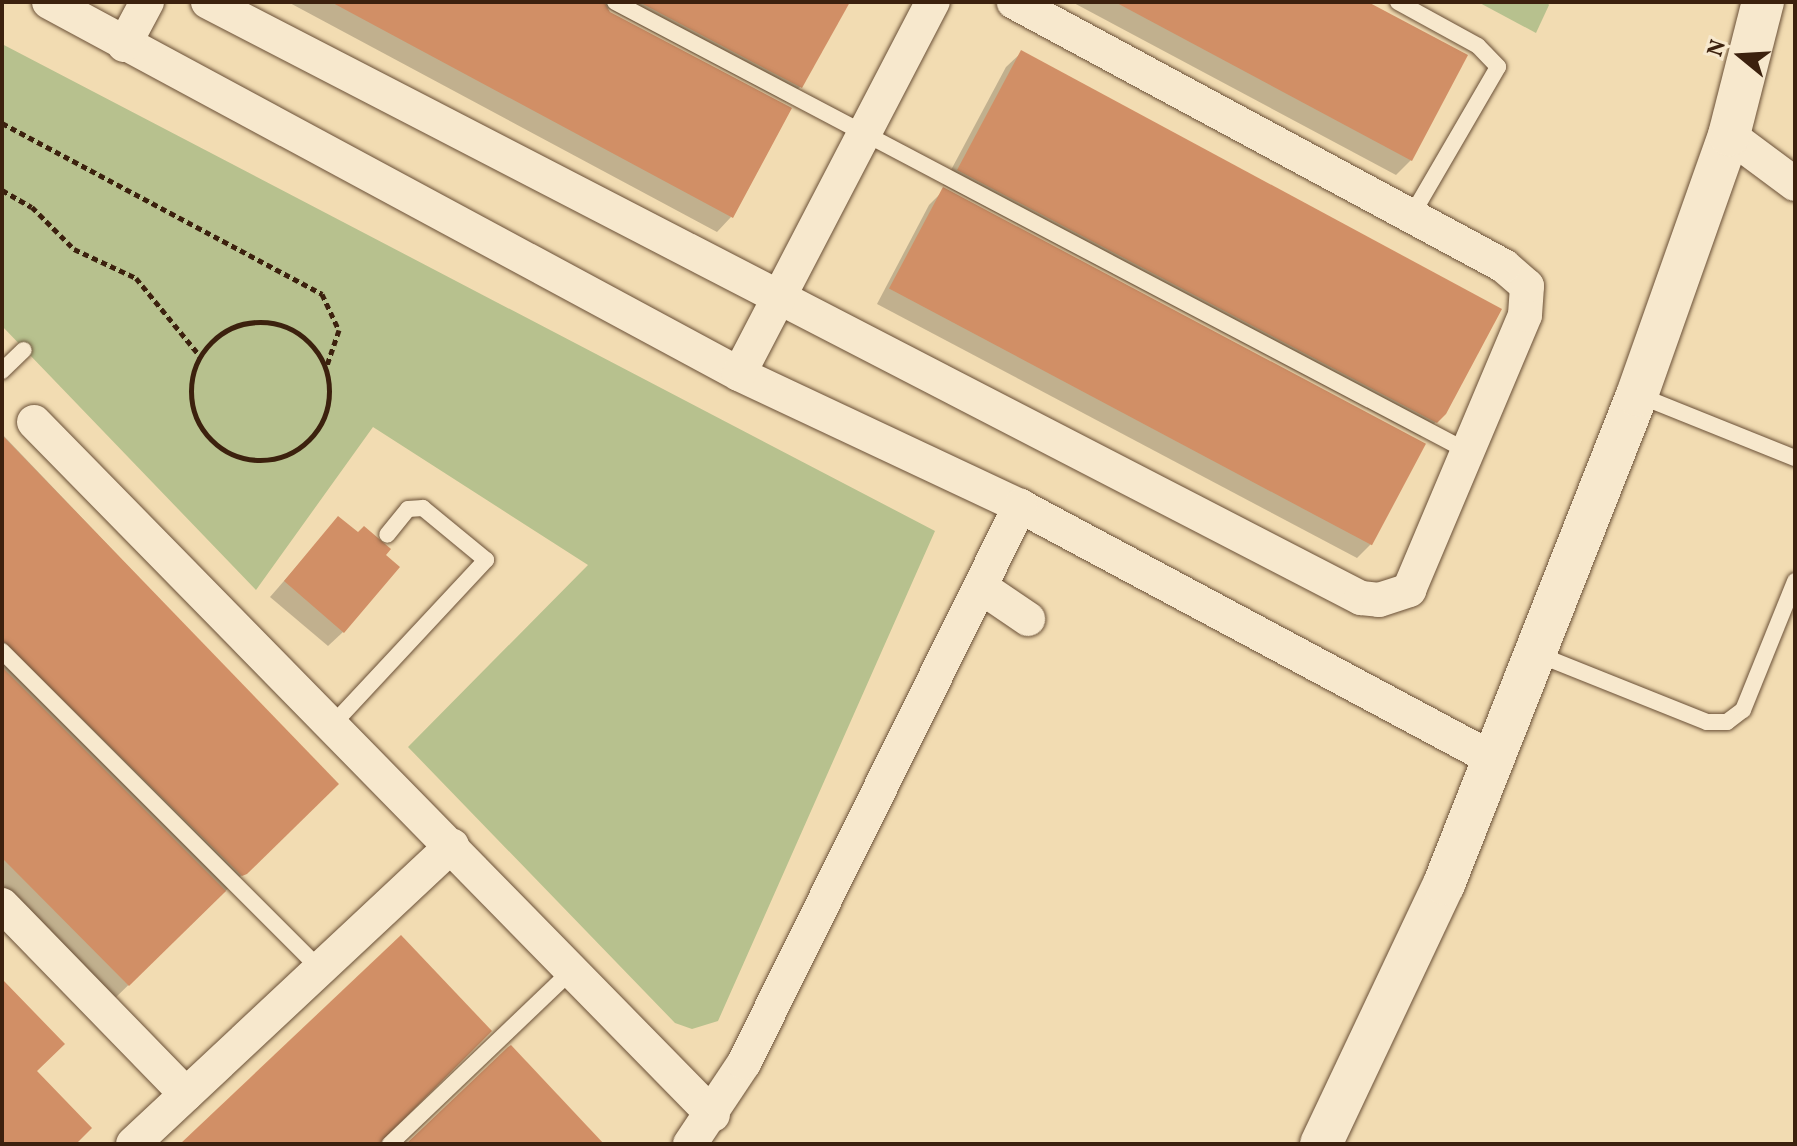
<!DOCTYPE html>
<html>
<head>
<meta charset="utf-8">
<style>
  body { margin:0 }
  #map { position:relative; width:1797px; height:1146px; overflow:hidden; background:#f2dcb2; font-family:Vollkorn,serif }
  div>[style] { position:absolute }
  .green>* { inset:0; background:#b7c18e }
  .shadow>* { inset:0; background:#0003 }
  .building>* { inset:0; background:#d18f66; transform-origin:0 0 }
  .path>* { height:5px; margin-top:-2.5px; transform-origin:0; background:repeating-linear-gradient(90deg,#3c210e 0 6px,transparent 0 10px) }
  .path>.ring { margin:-2.5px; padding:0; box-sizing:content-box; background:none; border:5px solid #3c210e; border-radius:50% }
  .roads { filter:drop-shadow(0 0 2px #6a5037) drop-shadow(0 0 2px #6a5037) }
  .service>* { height:16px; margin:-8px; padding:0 8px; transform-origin:8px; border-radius:8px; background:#f7e8cd }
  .minor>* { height:34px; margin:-17px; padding:0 17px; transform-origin:17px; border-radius:17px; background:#f7e8cd }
  .tertiary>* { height:42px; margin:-21px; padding:0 21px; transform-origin:21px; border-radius:21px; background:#f7e8cd }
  span { translate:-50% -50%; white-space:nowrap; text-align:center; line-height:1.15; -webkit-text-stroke:6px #f7e8cd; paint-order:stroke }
  .frame { position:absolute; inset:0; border:4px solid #3c210e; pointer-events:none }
  .north { position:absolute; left:1701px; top:16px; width:80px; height:80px; -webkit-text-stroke:6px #f7e8cd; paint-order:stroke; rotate:288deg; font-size:22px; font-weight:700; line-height:32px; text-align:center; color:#3c210e }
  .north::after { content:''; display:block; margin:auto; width:28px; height:36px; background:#3c210e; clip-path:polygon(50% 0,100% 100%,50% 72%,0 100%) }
</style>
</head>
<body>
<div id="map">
  <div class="green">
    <i style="clip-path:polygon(1478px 2px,1547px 2px,1549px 5px,1536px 33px)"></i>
    <i style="clip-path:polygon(2px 44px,935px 531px,718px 1021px,692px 1029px,675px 1023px,408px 747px,588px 565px,373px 427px,256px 590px,2px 326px)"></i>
  </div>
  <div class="shadow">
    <i style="clip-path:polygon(288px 2px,847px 2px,800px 87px,786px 102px,607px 8px,731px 217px,717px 232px)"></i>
    <i style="clip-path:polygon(1072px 2px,1365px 2px,1411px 160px,1396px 175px)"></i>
    <i style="clip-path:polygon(1021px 53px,1436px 422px,1421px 437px,943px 185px,1006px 67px)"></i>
    <i style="clip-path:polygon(944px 190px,1372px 543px,1357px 558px,877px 304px,929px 205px)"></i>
    <i style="clip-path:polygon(2px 434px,336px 784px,113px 1000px,2px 885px)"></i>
    <i style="clip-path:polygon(338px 519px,343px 632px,328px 646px,270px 597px)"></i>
  </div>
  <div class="building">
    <i style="clip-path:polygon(331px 2px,604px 2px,610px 12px,792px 108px,733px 218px)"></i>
    <i style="clip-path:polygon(639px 2px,850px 2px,802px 88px)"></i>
    <i style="clip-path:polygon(1115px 2px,1368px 2px,1468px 55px,1412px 161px)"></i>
    <i style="clip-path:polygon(1021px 50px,1502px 309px,1446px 414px,1437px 423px,957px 170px)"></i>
    <i style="left:943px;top:187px;width:547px;height:115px;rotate:28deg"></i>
    <i style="clip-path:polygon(2px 435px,339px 784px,247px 874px,242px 876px,2px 640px)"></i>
    <i style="clip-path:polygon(338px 516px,358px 532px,364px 526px,391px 549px,386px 555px,400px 567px,344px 633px,284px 581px)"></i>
    <i style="clip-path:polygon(2px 667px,226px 891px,129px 986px,2px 858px)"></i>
    <i style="clip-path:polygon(401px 935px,492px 1031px,379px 1144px,180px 1144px)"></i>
    <i style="clip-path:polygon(2px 979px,65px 1044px,37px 1071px,92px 1128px,76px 1144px,2px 1144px)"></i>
    <i style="clip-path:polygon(511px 1045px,604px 1144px,406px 1144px,508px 1047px)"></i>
  </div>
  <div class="path">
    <i style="left:2px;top:123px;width:363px;rotate:28.1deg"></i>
    <i style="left:322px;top:294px;width:40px;rotate:65deg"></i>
    <i style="left:339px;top:330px;width:40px;rotate:108.9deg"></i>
    <i style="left:2px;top:190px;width:34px;rotate:30deg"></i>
    <i style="left:32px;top:207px;width:59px;rotate:45deg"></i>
    <i style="left:74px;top:249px;width:68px;rotate:25.1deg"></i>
    <i style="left:136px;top:278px;width:101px;rotate:50.6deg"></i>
    <i class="ring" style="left:191px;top:322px;width:133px;height:133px"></i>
  </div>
  <div class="roads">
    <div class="service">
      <i style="left:615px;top:2px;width:963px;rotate:27.79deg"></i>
      <i style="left:1398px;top:2px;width:91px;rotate:28.8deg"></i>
      <i style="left:1478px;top:46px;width:29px;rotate:46deg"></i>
      <i style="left:1498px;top:67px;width:175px;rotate:120.2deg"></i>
      <i style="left:2px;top:371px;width:30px;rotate:-44deg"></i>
      <i style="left:1638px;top:395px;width:169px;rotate:21.9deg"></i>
      <i style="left:2px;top:651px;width:450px;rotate:45deg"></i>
      <i style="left:1537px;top:654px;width:183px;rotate:21.8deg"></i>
      <i style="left:1707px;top:722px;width:20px"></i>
      <i style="left:1727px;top:722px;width:20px;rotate:-37deg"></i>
      <i style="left:1743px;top:710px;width:139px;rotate:-68deg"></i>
      <i style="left:334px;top:723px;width:223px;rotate:-47deg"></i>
      <i style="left:486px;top:560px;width:82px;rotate:-140.5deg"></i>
      <i style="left:423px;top:508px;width:15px;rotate:176deg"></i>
      <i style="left:408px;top:509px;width:33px;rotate:129deg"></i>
      <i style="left:390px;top:1144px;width:252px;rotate:-43.7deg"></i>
    </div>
    <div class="minor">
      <i style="left:49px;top:2px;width:784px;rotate:28.33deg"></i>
      <i style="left:739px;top:374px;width:310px;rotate:25.2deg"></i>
      <i style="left:1020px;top:506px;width:536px;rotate:28.14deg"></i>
      <i style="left:208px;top:2px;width:1298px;rotate:27.34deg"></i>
      <i style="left:1361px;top:598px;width:18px;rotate:6deg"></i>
      <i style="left:1379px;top:600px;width:32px;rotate:-18deg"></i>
      <i style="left:1409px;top:590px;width:298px;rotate:-67.1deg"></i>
      <i style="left:1525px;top:315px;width:29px;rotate:-86deg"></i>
      <i style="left:1527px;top:286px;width:30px;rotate:-139deg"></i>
      <i style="left:1504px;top:266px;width:557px;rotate:-151.69deg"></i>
      <i style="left:124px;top:45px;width:49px;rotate:-61.9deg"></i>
      <i style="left:1729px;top:135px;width:82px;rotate:36.6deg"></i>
      <i style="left:739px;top:374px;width:420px;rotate:-62.5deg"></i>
      <i style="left:34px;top:422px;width:970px;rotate:45.58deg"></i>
      <i style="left:981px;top:587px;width:57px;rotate:34.2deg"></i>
      <i style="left:2px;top:905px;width:264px;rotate:45.8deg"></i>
      <i style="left:133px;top:1144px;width:437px;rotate:-43.1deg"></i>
      <i style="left:690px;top:1144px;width:97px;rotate:-56.3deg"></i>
      <i style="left:744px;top:1063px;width:622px;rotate:-63.64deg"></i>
    </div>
    <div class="tertiary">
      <i style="left:1321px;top:1144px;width:288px;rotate:-64.7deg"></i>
      <i style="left:1444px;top:884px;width:526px;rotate:-68.46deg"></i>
      <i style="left:1637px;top:395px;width:276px;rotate:-70.5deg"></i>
      <i style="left:1729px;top:135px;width:137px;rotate:-75.7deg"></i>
    </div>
  </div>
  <div class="frame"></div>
  <div class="north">N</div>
</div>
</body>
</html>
